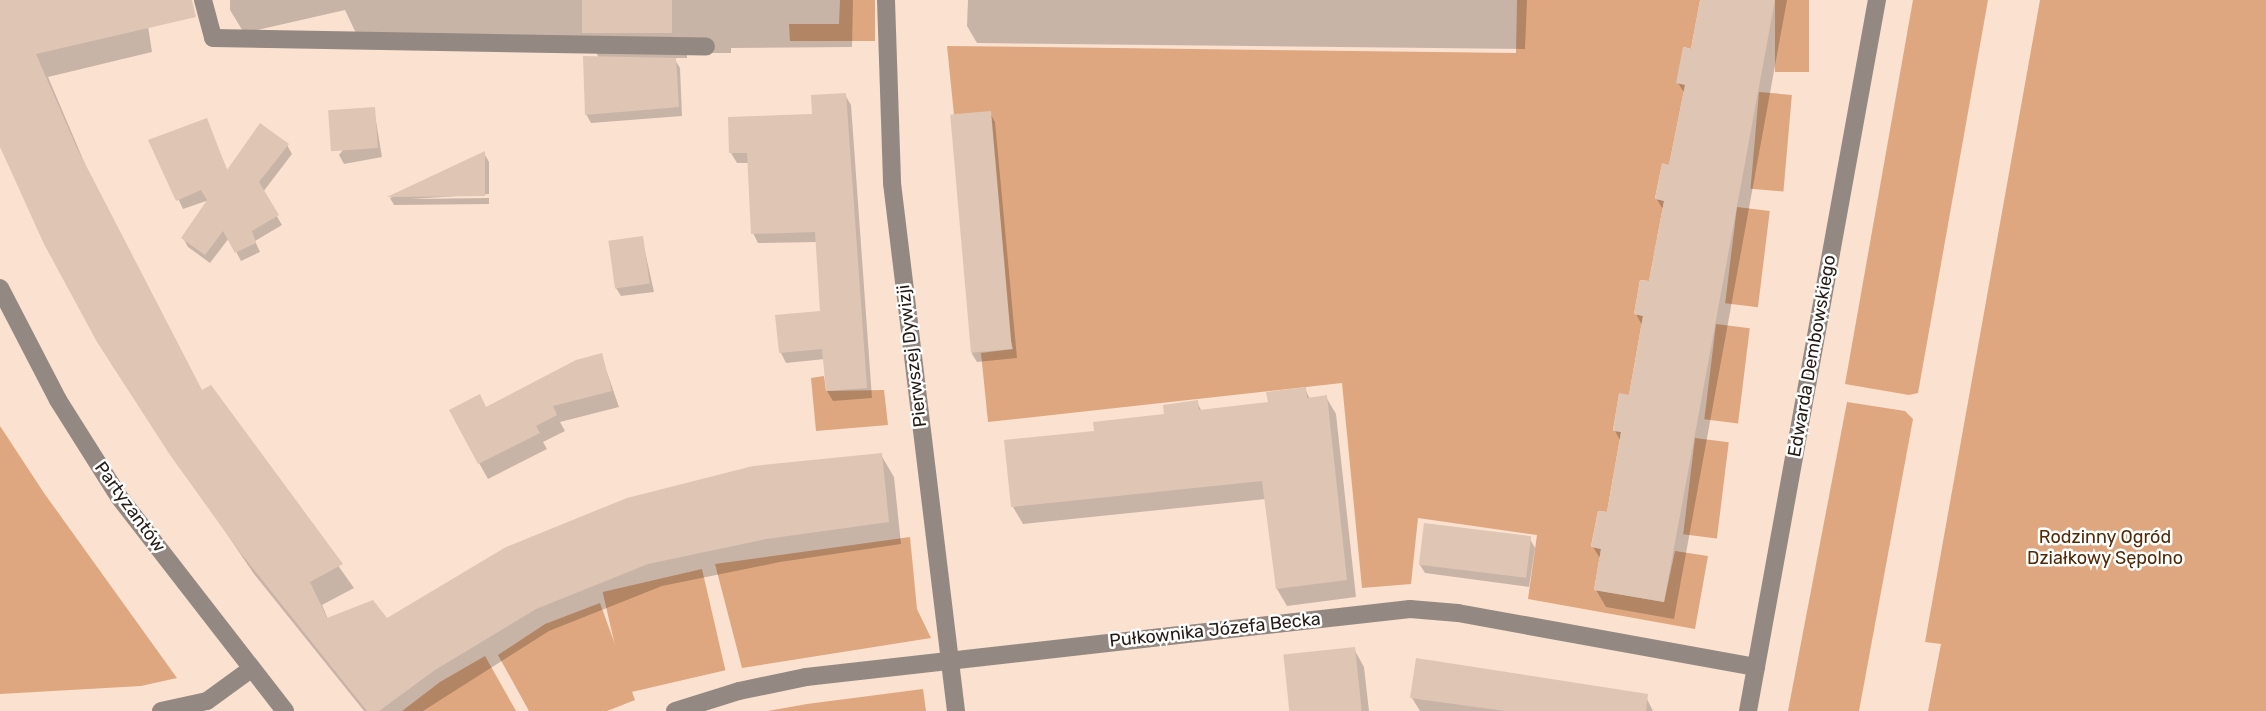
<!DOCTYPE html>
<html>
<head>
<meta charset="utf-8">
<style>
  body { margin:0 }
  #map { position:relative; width:2266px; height:711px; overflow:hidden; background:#fbe1d0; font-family:Rubik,sans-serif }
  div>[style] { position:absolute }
  .green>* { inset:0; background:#dfa77f; transform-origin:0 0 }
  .shadow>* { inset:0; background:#0003 }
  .building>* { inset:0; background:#dfc5b4; transform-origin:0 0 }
  .minor>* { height:18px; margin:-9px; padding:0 9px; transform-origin:9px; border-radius:9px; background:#948982 }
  span { translate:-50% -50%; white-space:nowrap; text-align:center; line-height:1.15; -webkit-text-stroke:5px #fff; paint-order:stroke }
  .street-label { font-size:18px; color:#251c15 }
  .park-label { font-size:18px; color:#532a06 }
</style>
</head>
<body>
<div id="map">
  <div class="green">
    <i style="clip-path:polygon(840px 0,875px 0,875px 41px,790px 41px,789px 24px,839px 24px)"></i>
    <i style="clip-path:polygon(1517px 0,1700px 0,1691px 49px,1684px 47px,1685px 85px,1669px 165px,1662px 164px,1655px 198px,1664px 201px,1649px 281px,1640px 280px,1634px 314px,1643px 316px,1629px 395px,1619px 394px,1613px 430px,1621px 432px,1607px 512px,1598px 511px,1591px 546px,1601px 549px,1594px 590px,1664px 602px,1675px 551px,1708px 556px,1695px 629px,1528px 599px,1537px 535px,1418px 518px,1411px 584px,1362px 588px,1342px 383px,988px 422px,981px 353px,1013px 349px,954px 115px,947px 46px,1516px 53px)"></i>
    <i style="left:1775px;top:0;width:34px;height:72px"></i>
    <i style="clip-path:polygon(1913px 0,1988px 0,1918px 393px,1909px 395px,1845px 384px)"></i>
    <i style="clip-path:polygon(2040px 0,2266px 0,2266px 711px,1928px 711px,1941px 644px,1925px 642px)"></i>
    <i style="left:1759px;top:92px;width:33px;height:97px;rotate:5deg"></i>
    <i style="left:1737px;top:207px;width:33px;height:97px;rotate:7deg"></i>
    <i style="left:1716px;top:324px;width:34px;height:96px;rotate:7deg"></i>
    <i style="clip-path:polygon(824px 376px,826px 391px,884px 390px,888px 425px,816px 431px,811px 378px)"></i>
    <i style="clip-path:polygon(1847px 402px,1905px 411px,1913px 419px,1859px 711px,1788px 711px)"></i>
    <i style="clip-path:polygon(0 426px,44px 493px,177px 678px,141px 686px,0 694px)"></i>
    <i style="left:1695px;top:438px;width:34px;height:97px;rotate:7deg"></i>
    <i style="clip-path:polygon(910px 537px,917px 609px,931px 638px,742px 668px,715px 564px)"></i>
    <i style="left:702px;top:569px;width:104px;height:102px;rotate:77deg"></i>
    <i style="clip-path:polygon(600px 603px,635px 700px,607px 711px,529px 711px,498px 655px,545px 624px)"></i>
    <i style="clip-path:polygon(485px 656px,516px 711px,402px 711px,440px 682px)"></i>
    <i style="clip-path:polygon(923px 689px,926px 711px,768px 711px,807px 704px)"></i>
  </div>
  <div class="shadow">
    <i style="clip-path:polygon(0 0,144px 0,152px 52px,48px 77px,88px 171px,202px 391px,211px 387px,354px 588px,322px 605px,328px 619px,386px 620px,881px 455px,894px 477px,901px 544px,780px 562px,662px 586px,549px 631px,423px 711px,364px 711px,254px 574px,112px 365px,0 139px)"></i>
    <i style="clip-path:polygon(230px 0,853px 0,852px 47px,731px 48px,731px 53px,687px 53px,687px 58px,674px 58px,680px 68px,682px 116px,591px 123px,586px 114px,599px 58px,593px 47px,362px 46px,345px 10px,244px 33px,230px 10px)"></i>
    <i style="clip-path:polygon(968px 0,1527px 0,1525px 49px,977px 43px,967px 26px)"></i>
    <i style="clip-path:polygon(1702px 0,1787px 0,1674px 619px,1606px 607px,1596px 590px,1601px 560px,1593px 547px,1608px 514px,1621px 442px,1615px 431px,1630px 396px,1643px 327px,1636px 314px,1651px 283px,1664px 211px,1656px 198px,1671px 167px,1685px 94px,1678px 83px,1692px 51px)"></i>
    <i style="clip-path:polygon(845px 95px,851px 105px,872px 398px,833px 401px,827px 391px,825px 359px,786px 363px,781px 353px,822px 313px,818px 242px,758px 243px,753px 233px,750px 163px,737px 163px,731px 153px,814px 116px)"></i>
    <i style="clip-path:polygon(374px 109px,382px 157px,344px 164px,339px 155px)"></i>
    <i style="clip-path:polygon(990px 113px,995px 122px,1017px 358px,977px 362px,972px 354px)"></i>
    <i style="clip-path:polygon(206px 120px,228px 172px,287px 145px,292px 154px,263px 192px,282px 225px,255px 241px,260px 252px,241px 261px,229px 238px,210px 263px,188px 247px,183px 238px,209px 200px,183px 209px,151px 141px)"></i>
    <i style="clip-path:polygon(484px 153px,489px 162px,489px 194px,411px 199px,489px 198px,489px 204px,394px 205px,390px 198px)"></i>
    <i style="clip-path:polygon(642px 238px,654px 292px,621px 296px,616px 288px)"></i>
    <i style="clip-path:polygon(601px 355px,619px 407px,560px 422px,565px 431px,543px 442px,547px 449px,488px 479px,479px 463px,486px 408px)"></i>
    <i style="clip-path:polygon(1305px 389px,1310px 399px,1326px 397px,1336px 414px,1356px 597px,1287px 606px,1277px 589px,1266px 499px,1023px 524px,1013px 507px,1096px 433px,1166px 416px,1197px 402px,1202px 412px,1270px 404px)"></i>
    <i style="clip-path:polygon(1530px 539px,1535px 548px,1529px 587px,1425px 573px,1420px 565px)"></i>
    <i style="clip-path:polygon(1354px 649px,1364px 667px,1369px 711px,1292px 711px)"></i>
    <i style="clip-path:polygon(1645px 695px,1653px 711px,1420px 711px,1412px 698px)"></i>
  </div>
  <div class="building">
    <i style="clip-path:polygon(0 0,192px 0,196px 17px,36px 54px,76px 146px,202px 390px,211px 385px,343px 564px,310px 582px,327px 618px,373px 600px,387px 618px,506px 547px,627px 498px,753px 466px,882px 453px,889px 522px,766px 539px,648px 564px,536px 609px,435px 670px,379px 711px,367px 711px,239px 551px,170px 455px,97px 342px,44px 244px,0 147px)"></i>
    <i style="left:582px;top:0;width:90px;height:33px"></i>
    <i style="clip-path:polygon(1700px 0,1775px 0,1664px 602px,1594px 590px,1601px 549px,1591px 547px,1598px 511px,1607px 512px,1621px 432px,1613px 431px,1619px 393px,1629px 395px,1643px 316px,1634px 314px,1640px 280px,1649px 281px,1664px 201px,1655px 199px,1662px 163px,1669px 165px,1685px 85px,1676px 83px,1683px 47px,1691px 49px)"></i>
    <i style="clip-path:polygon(583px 56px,676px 58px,679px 107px,585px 115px)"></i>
    <i style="clip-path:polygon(846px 93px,867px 388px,826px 391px,822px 349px,779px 353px,775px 315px,820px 311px,815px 232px,751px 234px,747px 153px,729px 153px,728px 117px,812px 114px,811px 95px)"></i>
    <i style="left:375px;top:107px;width:41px;height:47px;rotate:86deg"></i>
    <i style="left:991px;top:111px;width:239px;height:41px;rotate:85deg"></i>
    <i style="clip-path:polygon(207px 118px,227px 170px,260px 123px,289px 144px,259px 182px,279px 215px,252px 231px,256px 243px,235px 253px,223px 231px,205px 255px,181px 238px,207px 200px,201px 190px,176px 201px,148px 140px)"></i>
    <i style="clip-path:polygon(485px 151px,485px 196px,387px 197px)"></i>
    <i style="left:643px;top:236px;width:48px;height:35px;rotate:82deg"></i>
    <i style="clip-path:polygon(602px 353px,612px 391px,553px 406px,557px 415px,536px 426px,540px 433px,478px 464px,449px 410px,480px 394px,486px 407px,576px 360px)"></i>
    <i style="clip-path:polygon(1306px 387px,1307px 398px,1327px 395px,1347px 580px,1276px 589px,1262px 481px,1011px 507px,1004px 440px,1094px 431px,1093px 422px,1164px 414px,1163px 405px,1198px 400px,1199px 410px,1268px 402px,1266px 392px)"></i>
    <i style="left:1424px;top:523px;width:108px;height:42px;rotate:7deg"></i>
    <i style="left:1355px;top:647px;width:64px;height:72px;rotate:84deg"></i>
    <i style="clip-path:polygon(1416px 658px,1648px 694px,1646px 711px,1505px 711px,1410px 698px)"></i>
  </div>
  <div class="minor">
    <i style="left:203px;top:0;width:39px;rotate:75deg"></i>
    <i style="left:213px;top:38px;width:493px;rotate:1deg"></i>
    <i style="left:886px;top:0;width:183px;rotate:88.1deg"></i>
    <i style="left:892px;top:183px;width:532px;rotate:83.09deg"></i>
    <i style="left:0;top:288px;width:126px;rotate:62.6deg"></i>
    <i style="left:58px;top:400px;width:115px;rotate:57.8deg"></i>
    <i style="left:119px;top:497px;width:271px;rotate:52.2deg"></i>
    <i style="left:161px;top:711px;width:47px;rotate:-12.3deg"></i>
    <i style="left:207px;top:701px;width:54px;rotate:-36deg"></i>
    <i style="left:675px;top:711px;width:67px;rotate:-17.4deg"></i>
    <i style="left:739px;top:691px;width:68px;rotate:-11.8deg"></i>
    <i style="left:806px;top:677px;width:608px;rotate:-6.42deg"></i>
    <i style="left:1410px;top:609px;width:48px;rotate:4.8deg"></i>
    <i style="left:1458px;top:613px;width:303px;rotate:10.3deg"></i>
    <i style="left:1748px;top:711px;width:723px;rotate:-79.72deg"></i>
  </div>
  <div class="street-label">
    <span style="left:912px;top:356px;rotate:-97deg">Pierwszej Dywizji</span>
    <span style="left:1812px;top:356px;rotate:-80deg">Edwarda Dembowskiego</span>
    <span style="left:130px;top:507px;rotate:54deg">Partyzantów</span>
    <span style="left:1215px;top:630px;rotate:-6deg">Pułkownika Józefa Becka</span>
  </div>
  <div class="park-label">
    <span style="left:2105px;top:548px">Rodzinny Ogród<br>Działkowy Sępolno</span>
  </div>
</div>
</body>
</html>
